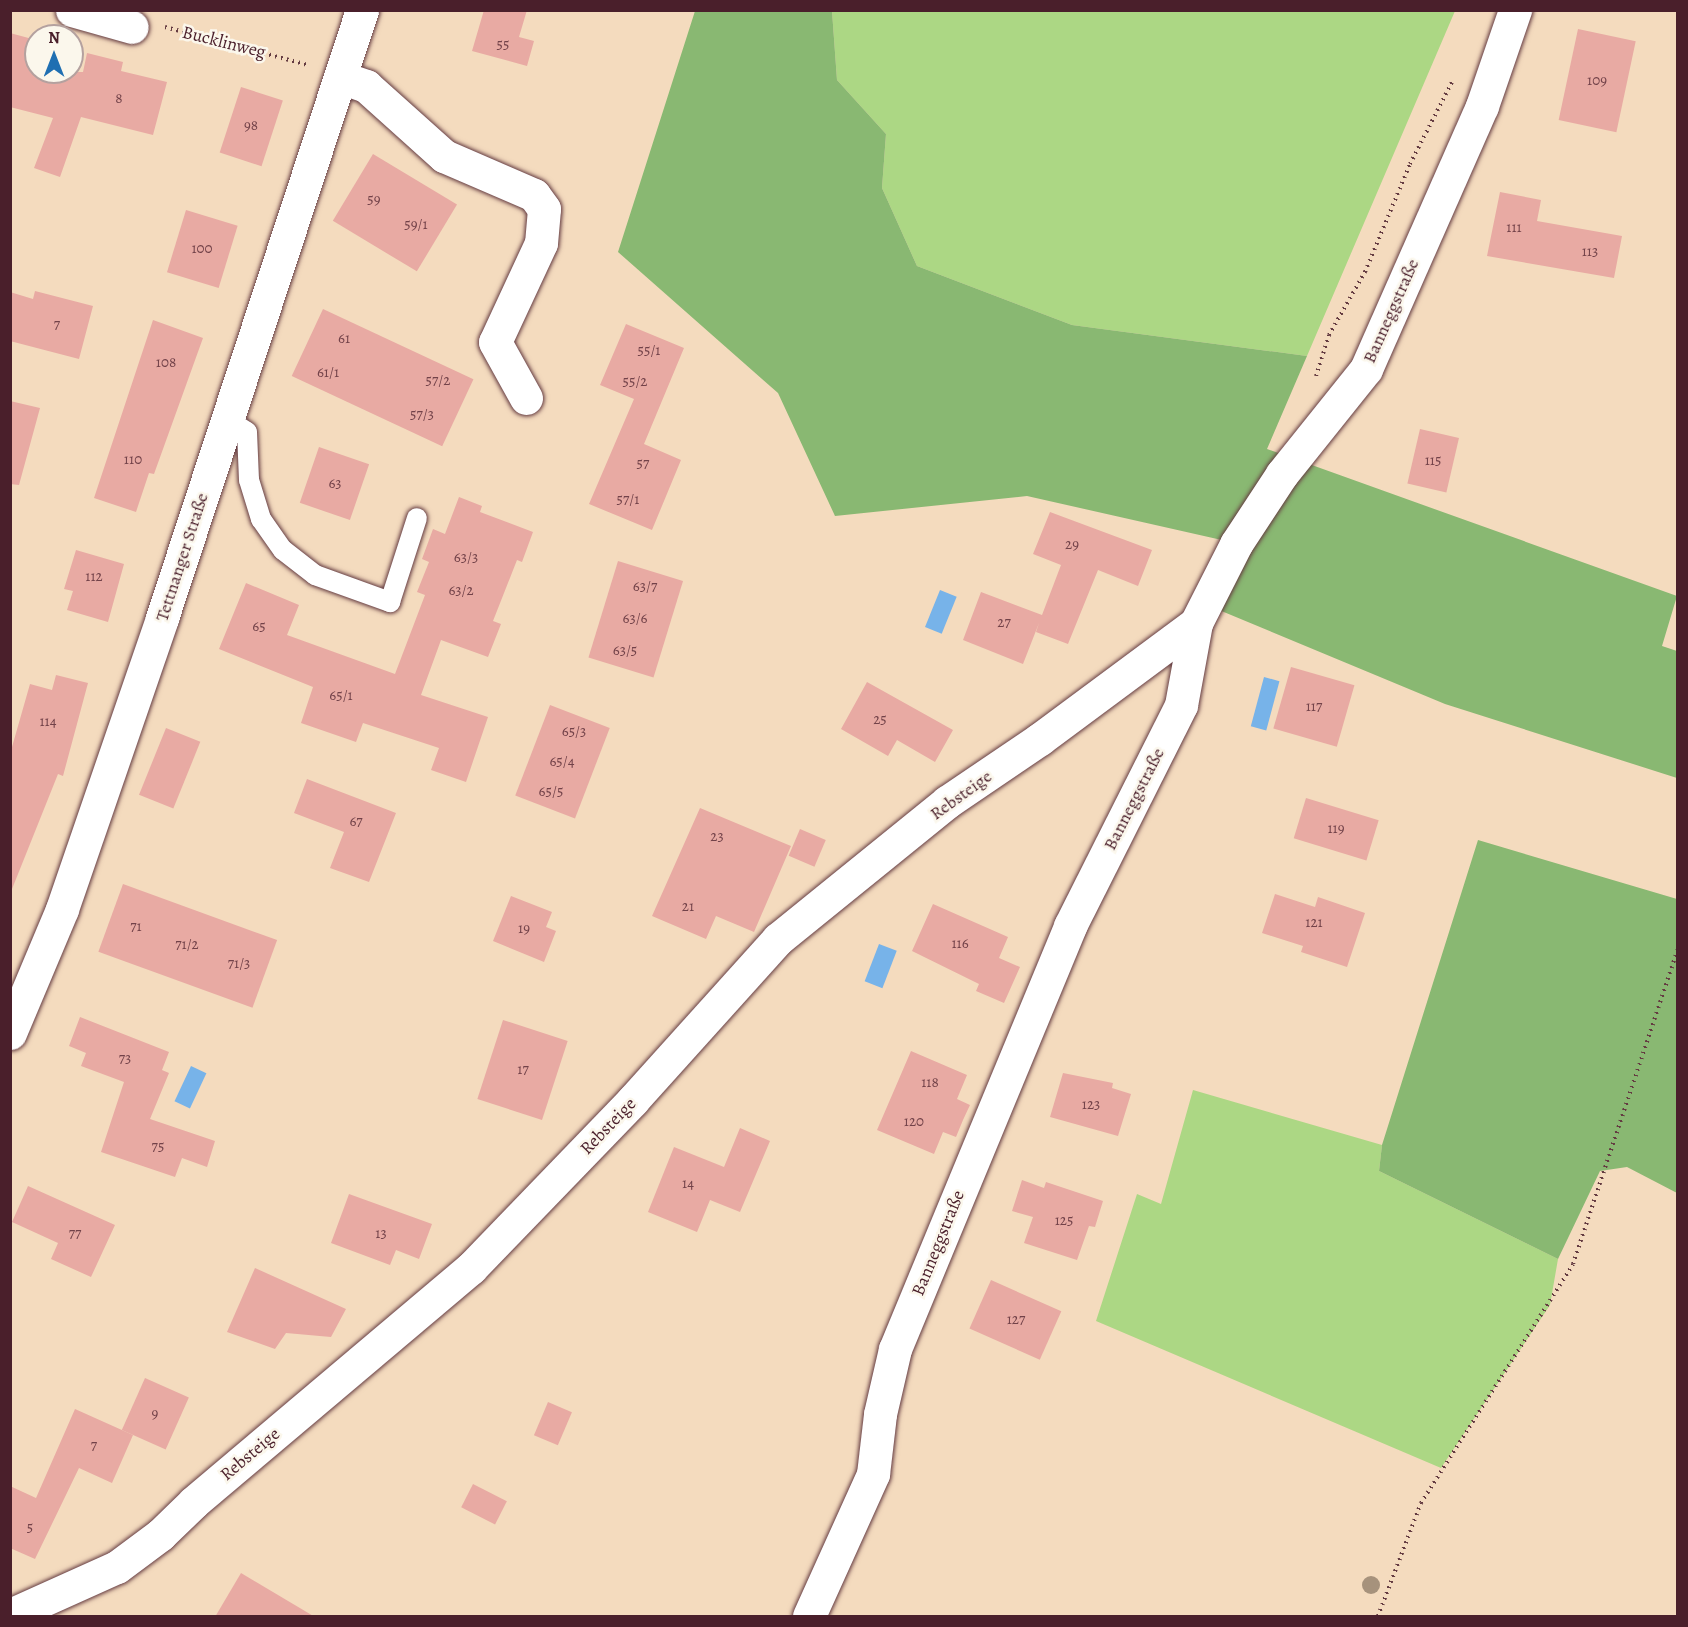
<!DOCTYPE html>
<html>
<head>
<meta charset="utf-8">
<style>
  body { margin:0 }
  #map { position:relative; width:1688px; height:1627px; overflow:hidden; background:#f4dbbe; font-family:Alegreya,serif }
  div>[style] { position:absolute }
  .green>* { inset:0; background:#acd784 }
  .forest>* { inset:0; background:#89b872 }
  .water>* { inset:0; background:#77b3e9; transform-origin:0 0 }
  .building>* { inset:0; background:#e8aaa3; transform-origin:0 0 }
  .path>* { height:4px; margin-top:-2px; transform-origin:0; background:repeating-linear-gradient(90deg,#643b41 0 1.5px,transparent 0 6px) }
  .roads { filter:drop-shadow(0 0 2px #643b41) drop-shadow(0 0 2px #643b41) }
  .service>* { height:20px; margin:-10px; padding:0 10px; transform-origin:10px; border-radius:10px; background:#fff }
  .minor>* { height:33px; margin:-16.5px; padding:0 16.5px; transform-origin:16.5px; border-radius:16.5px; background:#fff }
  .trees>* { width:18px; height:18px; margin:-9px; border-radius:50%; background:#a6927c }
  span { translate:-50% -50%; white-space:nowrap; text-align:center; line-height:1.15; -webkit-text-stroke:5px #fbf7ec; paint-order:stroke }
  .number-label { font-size:15px; color:#724249 }
  .number-label span { -webkit-text-stroke-width:0 }
  .street-label { font-size:18px; color:#4a1f2b }
  .frame { position:absolute; inset:0; border:12px solid #4a1f2b; pointer-events:none }
  .north { position:absolute; left:24px; top:24px; width:60px; height:60px; box-sizing:border-box; background:#fbf7ec; border:2px solid #b4a19f; border-radius:50%; rotate:0deg; font-size:16px; font-weight:700; line-height:24px; text-align:center; color:#4a1f2b }
  .north::after { content:''; display:block; margin:auto; width:21px; height:27px; background:#1f6fb2; clip-path:polygon(50% 0,100% 100%,50% 72%,0 100%) }
</style>
</head>
<body>
<div id="map">
  <div class="green">
    <i style="clip-path:polygon(832px 11px,1455px 11px,1307px 356px,1072px 325px,917px 266px,882px 188px,886px 134px,837px 80px)"></i>
    <i style="clip-path:polygon(1193px 1090px,1382px 1145px,1379px 1171px,1558px 1259px,1550px 1305px,1441px 1468px,1096px 1321px,1137px 1194px,1161px 1204px)"></i>
  </div>
  <div class="forest">
    <i style="clip-path:polygon(695px 11px,832px 11px,837px 80px,886px 134px,882px 188px,917px 266px,1072px 325px,1307px 356px,1267px 449px,1677px 596px,1662px 646px,1677px 651px,1677px 778px,1445px 704px,1219px 610px,1235px 543px,1027px 496px,835px 516px,778px 393px,618px 252px)"></i>
    <i style="clip-path:polygon(1478px 840px,1677px 899px,1677px 1193px,1627px 1167px,1600px 1171px,1558px 1259px,1379px 1171px,1382px 1145px)"></i>
  </div>
  <div class="water">
    <i style="left:940px;top:590px;width:18px;height:40px;rotate:22deg"></i>
    <i style="left:1264px;top:677px;width:16px;height:51px;rotate:15deg"></i>
    <i style="left:879px;top:944px;width:19px;height:40px;rotate:21deg"></i>
    <i style="left:191px;top:1066px;width:17px;height:39px;rotate:25deg"></i>
  </div>
  <div class="building">
    <i style="clip-path:polygon(484px 10px,527px 10px,519px 37px,534px 41px,527px 66px,472px 51px)"></i>
    <i style="left:1578px;top:29px;width:59px;height:93px;rotate:12deg"></i>
    <i style="clip-path:polygon(10px 33px,36px 40px,36px 72px,83px 72px,87px 53px,123px 62px,121px 71px,167px 82px,153px 135px,81px 117px,60px 177px,34px 168px,53px 118px,10px 107px)"></i>
    <i style="left:241px;top:87px;width:44px;height:69px;rotate:18deg"></i>
    <i style="left:373px;top:154px;width:98px;height:78px;rotate:31deg"></i>
    <i style="clip-path:polygon(1500px 192px,1541px 200px,1537px 221px,1622px 236px,1614px 278px,1487px 256px)"></i>
    <i style="left:186px;top:210px;width:54px;height:65px;rotate:17deg"></i>
    <i style="clip-path:polygon(35px 291px,93px 306px,79px 359px,10px 341px,10px 292px,33px 299px)"></i>
    <i style="left:323px;top:309px;width:166px;height:74px;rotate:25deg"></i>
    <i style="clip-path:polygon(153px 320px,203px 338px,154px 474px,149px 473px,136px 512px,94px 498px)"></i>
    <i style="clip-path:polygon(626px 324px,684px 348px,644px 444px,681px 460px,652px 530px,589px 504px,634px 399px,600px 385px)"></i>
    <i style="clip-path:polygon(10px 401px,40px 408px,19px 485px,10px 484px)"></i>
    <i style="left:1420px;top:429px;width:40px;height:56px;rotate:13deg"></i>
    <i style="left:319px;top:447px;width:53px;height:59px;rotate:19deg"></i>
    <i style="clip-path:polygon(459px 497px,482px 506px,480px 512px,533px 532px,522px 562px,517px 560px,493px 621px,501px 624px,488px 657px,441px 640px,421px 695px,488px 717px,466px 782px,431px 770px,439px 748px,363px 723px,356px 742px,301px 723px,313px 687px,219px 649px,246px 583px,299px 605px,287px 635px,395px 674px,425px 595px,417px 592px,429px 562px,422px 559px,433px 529px,445px 534px)"></i>
    <i style="clip-path:polygon(1050px 512px,1152px 550px,1138px 586px,1098px 570px,1068px 644px,1036px 632px,1039px 623px,1023px 664px,963px 640px,981px 592px,1042px 615px,1061px 565px,1033px 554px)"></i>
    <i style="clip-path:polygon(76px 550px,124px 564px,108px 622px,67px 610px,73px 591px,64px 589px)"></i>
    <i style="left:618px;top:561px;width:68px;height:101px;rotate:17deg"></i>
    <i style="left:1291px;top:667px;width:66px;height:64px;rotate:16deg"></i>
    <i style="clip-path:polygon(56px 675px,88px 683px,63px 776px,58px 774px,10px 894px,10px 754px,30px 684px,52px 690px)"></i>
    <i style="clip-path:polygon(867px 682px,953px 730px,935px 762px,897px 740px,888px 756px,841px 729px)"></i>
    <i style="left:550px;top:705px;width:64px;height:97px;rotate:21deg"></i>
    <i style="left:166px;top:728px;width:37px;height:72px;rotate:22deg"></i>
    <i style="clip-path:polygon(307px 779px,396px 813px,369px 882px,330px 868px,344px 832px,294px 813px)"></i>
    <i style="left:1306px;top:798px;width:76px;height:42px;rotate:17deg"></i>
    <i style="clip-path:polygon(700px 808px,791px 846px,754px 932px,716px 916px,706px 939px,652px 916px)"></i>
    <i style="left:800px;top:829px;width:28px;height:29px;rotate:23deg"></i>
    <i style="left:123px;top:884px;width:164px;height:72px;rotate:20deg"></i>
    <i style="clip-path:polygon(1275px 894px,1315px 907px,1318px 897px,1365px 913px,1347px 967px,1301px 952px,1303px 946px,1262px 933px)"></i>
    <i style="clip-path:polygon(511px 896px,552px 912px,546px 927px,556px 931px,544px 962px,493px 941px)"></i>
    <i style="clip-path:polygon(933px 904px,1008px 937px,999px 958px,1020px 967px,1004px 1003px,976px 991px,979px 984px,912px 951px)"></i>
    <i style="clip-path:polygon(80px 1017px,169px 1052px,162px 1070px,169px 1073px,150px 1119px,215px 1141px,207px 1167px,182px 1158px,175px 1177px,101px 1152px,124px 1082px,81px 1066px,86px 1053px,69px 1046px)"></i>
    <i style="left:503px;top:1020px;width:68px;height:83px;rotate:18deg"></i>
    <i style="clip-path:polygon(911px 1051px,967px 1075px,957px 1099px,970px 1105px,963px 1120px,956px 1137px,943px 1132px,934px 1154px,877px 1130px)"></i>
    <i style="clip-path:polygon(1063px 1073px,1113px 1083px,1112px 1088px,1131px 1094px,1118px 1136px,1050px 1117px)"></i>
    <i style="clip-path:polygon(740px 1128px,770px 1141px,740px 1212px,710px 1200px,697px 1232px,648px 1212px,674px 1147px,724px 1167px)"></i>
    <i style="clip-path:polygon(1022px 1180px,1044px 1188px,1046px 1182px,1103px 1201px,1095px 1227px,1089px 1226px,1077px 1260px,1024px 1243px,1033px 1217px,1012px 1211px)"></i>
    <i style="clip-path:polygon(28px 1186px,115px 1225px,91px 1277px,51px 1259px,58px 1243px,12px 1222px)"></i>
    <i style="clip-path:polygon(349px 1194px,432px 1224px,419px 1259px,396px 1250px,390px 1265px,331px 1243px)"></i>
    <i style="clip-path:polygon(255px 1268px,346px 1309px,331px 1337px,286px 1333px,275px 1349px,227px 1332px)"></i>
    <i style="left:991px;top:1280px;width:77px;height:53px;rotate:24deg"></i>
    <i style="left:145px;top:1378px;width:48px;height:57px;rotate:24deg"></i>
    <i style="left:548px;top:1402px;width:26px;height:36px;rotate:23deg"></i>
    <i style="clip-path:polygon(75px 1409px,133px 1435px,112px 1483px,79px 1468px,35px 1559px,10px 1548px,10px 1486px,36px 1498px)"></i>
    <i style="left:473px;top:1484px;width:38px;height:26px;rotate:27deg"></i>
    <i style="clip-path:polygon(241px 1573px,315px 1617px,215px 1617px)"></i>
  </div>
  <div class="path">
    <i style="left:165px;top:27px;width:148px;rotate:14.9deg"></i>
    <i style="left:1316px;top:376px;width:43px;rotate:-72.4deg"></i>
    <i style="left:1329px;top:335px;width:73px;rotate:-60.3deg"></i>
    <i style="left:1365px;top:272px;width:117px;rotate:-67.4deg"></i>
    <i style="left:1410px;top:164px;width:92px;rotate:-62.9deg"></i>
    <i style="left:1378px;top:1616px;width:121px;rotate:-69.2deg"></i>
    <i style="left:1421px;top:1503px;width:283px;rotate:-57.5deg"></i>
    <i style="left:1573px;top:1264px;width:333px;rotate:-71.6deg"></i>
  </div>
  <div class="roads">
    <div class="service">
      <i style="left:228px;top:420px;width:22px;rotate:32deg"></i>
      <i style="left:247px;top:432px;width:48px;rotate:87.6deg"></i>
      <i style="left:249px;top:480px;width:41px;rotate:72.9deg"></i>
      <i style="left:261px;top:519px;width:38px;rotate:55deg"></i>
      <i style="left:283px;top:550px;width:41px;rotate:38deg"></i>
      <i style="left:315px;top:575px;width:80px;rotate:19.8deg"></i>
      <i style="left:390px;top:602px;width:88px;rotate:-72.2deg"></i>
    </div>
    <div class="minor">
      <i style="left:72px;top:10px;width:62px;rotate:15.8deg"></i>
      <i style="left:340px;top:77px;width:28px;rotate:19deg"></i>
      <i style="left:366px;top:86px;width:105px;rotate:41.9deg"></i>
      <i style="left:444px;top:156px;width:98px;rotate:23.4deg"></i>
      <i style="left:534px;top:195px;width:17px;rotate:54deg"></i>
      <i style="left:544px;top:209px;width:34px;rotate:95deg"></i>
      <i style="left:541px;top:243px;width:109px;rotate:114.9deg"></i>
      <i style="left:495px;top:342px;width:64px;rotate:61deg"></i>
      <i style="left:10px;top:1033px;width:134px;rotate:-67.2deg"></i>
      <i style="left:62px;top:909px;width:308px;rotate:-71deg"></i>
      <i style="left:162px;top:618px;width:640px;rotate:-71.79deg"></i>
      <i style="left:10px;top:1615px;width:117px;rotate:-24.2deg"></i>
      <i style="left:117px;top:1567px;width:54px;rotate:-36.7deg"></i>
      <i style="left:160px;top:1535px;width:47px;rotate:-44.1deg"></i>
      <i style="left:194px;top:1502px;width:363px;rotate:-40.2deg"></i>
      <i style="left:471px;top:1268px;width:233px;rotate:-46deg"></i>
      <i style="left:633px;top:1100px;width:217px;rotate:-48deg"></i>
      <i style="left:778px;top:939px;width:218px;rotate:-39deg"></i>
      <i style="left:947px;top:802px;width:112px;rotate:-34.1deg"></i>
      <i style="left:1040px;top:739px;width:194px;rotate:-36.6deg"></i>
      <i style="left:809px;top:1616px;width:156px;rotate:-65.7deg"></i>
      <i style="left:873px;top:1474px;width:60px;rotate:-83.3deg"></i>
      <i style="left:880px;top:1414px;width:67px;rotate:-77deg"></i>
      <i style="left:895px;top:1349px;width:458px;rotate:-67.5deg"></i>
      <i style="left:1070px;top:926px;width:247px;rotate:-63.3deg"></i>
      <i style="left:1181px;top:705px;width:83px;rotate:-79.6deg"></i>
      <i style="left:1196px;top:623px;width:89px;rotate:-63.1deg"></i>
      <i style="left:1236px;top:544px;width:84px;rotate:-56.7deg"></i>
      <i style="left:1282px;top:474px;width:134px;rotate:-51.3deg"></i>
      <i style="left:1366px;top:369px;width:287px;rotate:-66.2deg"></i>
      <i style="left:1482px;top:106px;width:102px;rotate:-71deg"></i>
    </div>
  </div>
  <div class="trees">
    <i style="left:1371px;top:1585px"></i>
  </div>
  <div class="number-label">
    <span style="left:503px;top:45px">55</span>
    <span style="left:1597px;top:81px">109</span>
    <span style="left:119px;top:99px">8</span>
    <span style="left:251px;top:126px">98</span>
    <span style="left:374px;top:200px">59</span>
    <span style="left:416px;top:225px">59/1</span>
    <span style="left:1514px;top:228px">111</span>
    <span style="left:202px;top:249px">100</span>
    <span style="left:1590px;top:252px">113</span>
    <span style="left:57px;top:325px">7</span>
    <span style="left:344px;top:339px">61</span>
    <span style="left:649px;top:351px">55/1</span>
    <span style="left:166px;top:363px">108</span>
    <span style="left:328px;top:373px">61/1</span>
    <span style="left:438px;top:381px">57/2</span>
    <span style="left:635px;top:382px">55/2</span>
    <span style="left:422px;top:415px">57/3</span>
    <span style="left:133px;top:460px">110</span>
    <span style="left:1433px;top:461px">115</span>
    <span style="left:643px;top:464px">57</span>
    <span style="left:335px;top:484px">63</span>
    <span style="left:628px;top:500px">57/1</span>
    <span style="left:1072px;top:545px">29</span>
    <span style="left:466px;top:558px">63/3</span>
    <span style="left:94px;top:577px">112</span>
    <span style="left:645px;top:587px">63/7</span>
    <span style="left:461px;top:591px">63/2</span>
    <span style="left:635px;top:619px">63/6</span>
    <span style="left:1004px;top:623px">27</span>
    <span style="left:259px;top:627px">65</span>
    <span style="left:625px;top:651px">63/5</span>
    <span style="left:341px;top:696px">65/1</span>
    <span style="left:1314px;top:707px">117</span>
    <span style="left:880px;top:720px">25</span>
    <span style="left:48px;top:722px">114</span>
    <span style="left:574px;top:732px">65/3</span>
    <span style="left:562px;top:762px">65/4</span>
    <span style="left:551px;top:792px">65/5</span>
    <span style="left:356px;top:822px">67</span>
    <span style="left:1336px;top:829px">119</span>
    <span style="left:717px;top:837px">23</span>
    <span style="left:688px;top:907px">21</span>
    <span style="left:1314px;top:923px">121</span>
    <span style="left:136px;top:927px">71</span>
    <span style="left:524px;top:929px">19</span>
    <span style="left:960px;top:944px">116</span>
    <span style="left:187px;top:945px">71/2</span>
    <span style="left:239px;top:964px">71/3</span>
    <span style="left:125px;top:1059px">73</span>
    <span style="left:523px;top:1070px">17</span>
    <span style="left:930px;top:1083px">118</span>
    <span style="left:1091px;top:1105px">123</span>
    <span style="left:914px;top:1122px">120</span>
    <span style="left:158px;top:1147px">75</span>
    <span style="left:688px;top:1184px">14</span>
    <span style="left:1064px;top:1221px">125</span>
    <span style="left:75px;top:1234px">77</span>
    <span style="left:381px;top:1234px">13</span>
    <span style="left:1016px;top:1320px">127</span>
    <span style="left:155px;top:1414px">9</span>
    <span style="left:94px;top:1446px">7</span>
    <span style="left:30px;top:1528px">5</span>
  </div>
  <div class="street-label">
    <span style="left:224px;top:42px;rotate:14deg">Bucklinweg</span>
    <span style="left:1391px;top:311px;rotate:-66deg">Banneggstraße</span>
    <span style="left:182px;top:557px;rotate:-72deg">Tettnanger Straße</span>
    <span style="left:961px;top:795px;rotate:-36deg">Rebsteige</span>
    <span style="left:1134px;top:799px;rotate:-63deg">Banneggstraße</span>
    <span style="left:608px;top:1126px;rotate:-46deg">Rebsteige</span>
    <span style="left:938px;top:1243px;rotate:-68deg">Banneggstraße</span>
    <span style="left:250px;top:1454px;rotate:-40deg">Rebsteige</span>
  </div>
  <div class="frame"></div>
  <div class="north">N</div>
</div>
</body>
</html>
